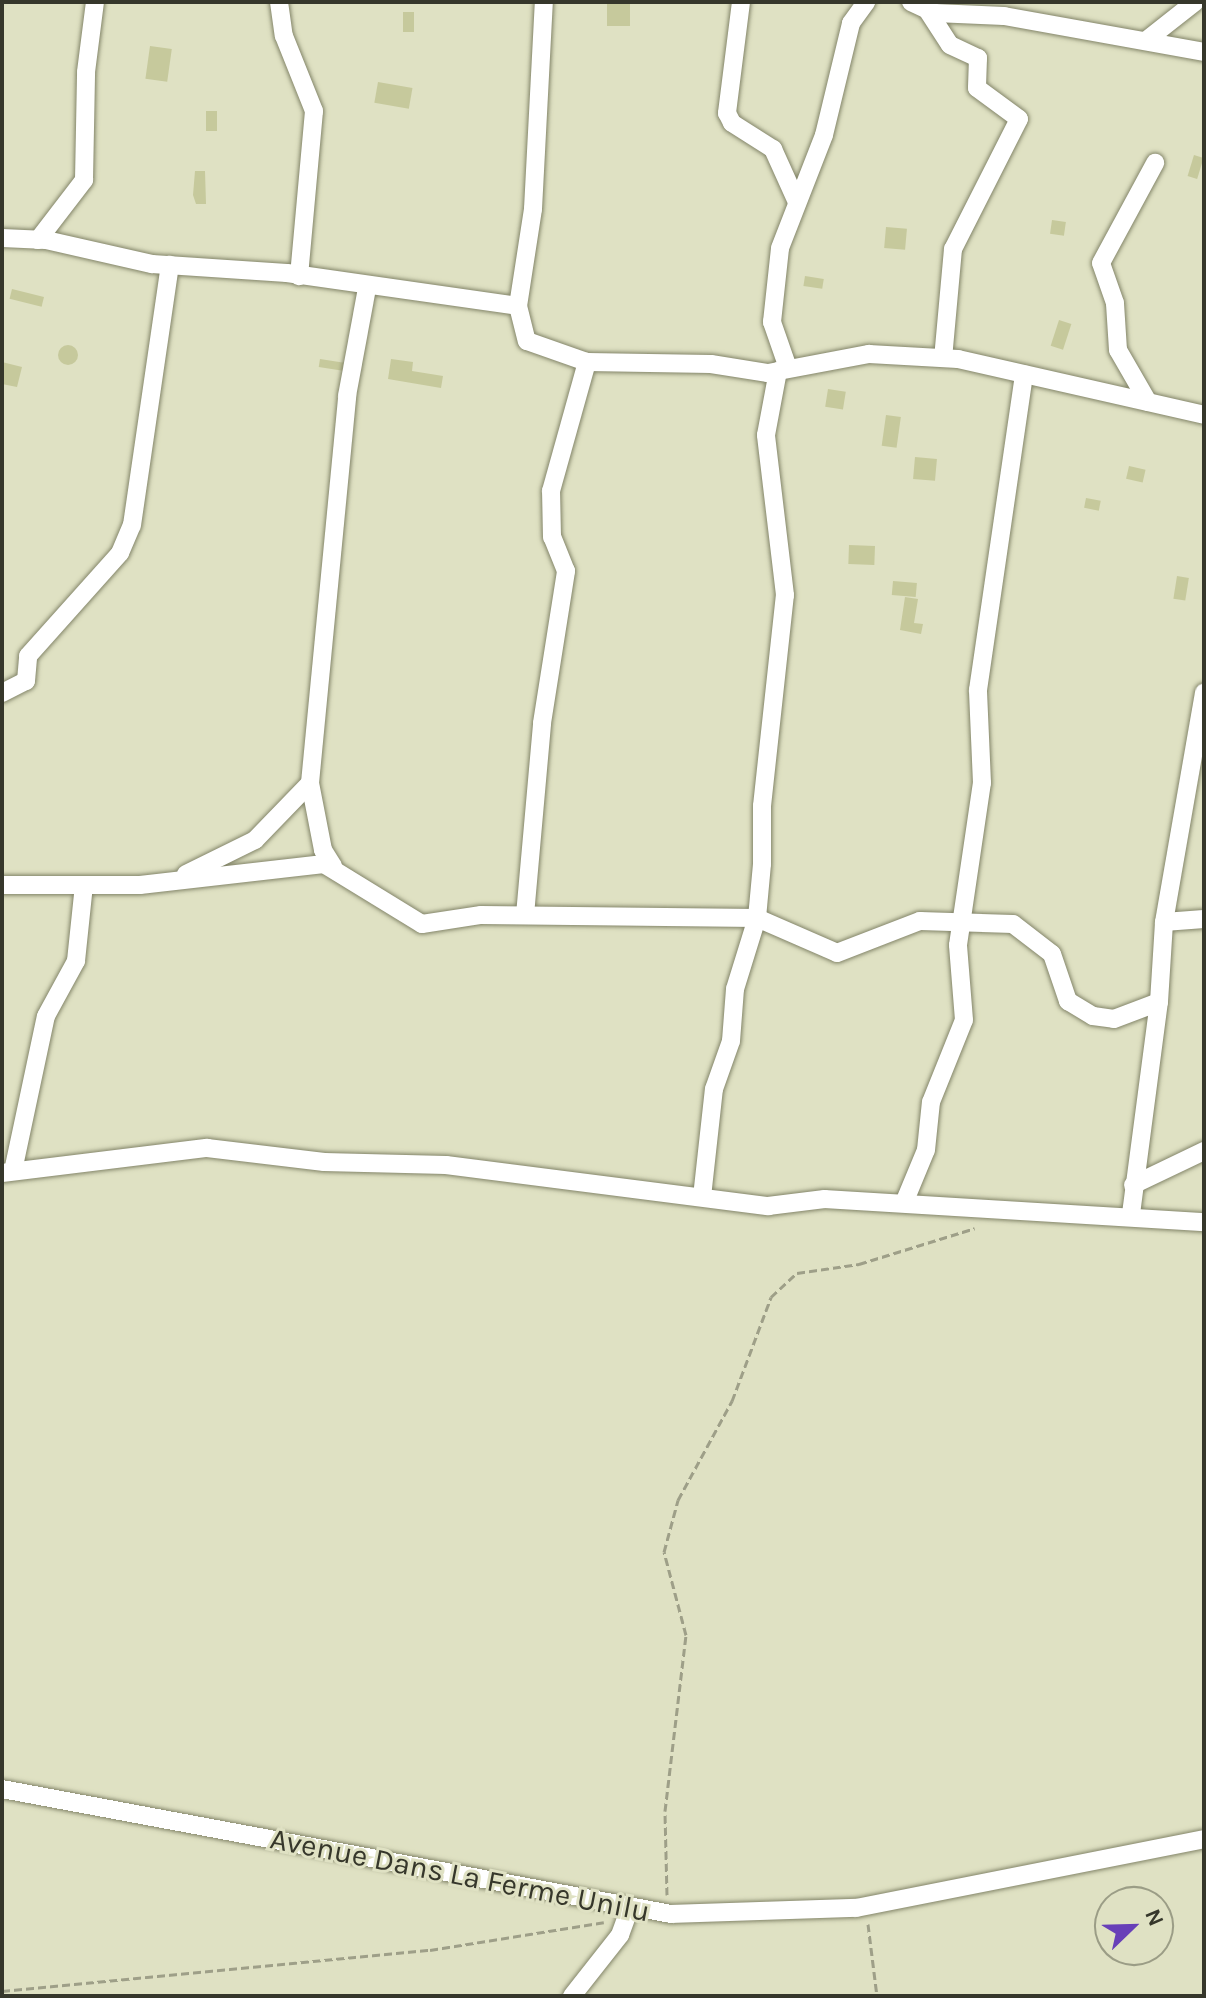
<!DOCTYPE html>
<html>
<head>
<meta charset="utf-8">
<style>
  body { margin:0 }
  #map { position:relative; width:1206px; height:1998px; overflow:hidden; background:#dfe1c3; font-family:Karla,sans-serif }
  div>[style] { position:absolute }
  .building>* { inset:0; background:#c6c99c; transform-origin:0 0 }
  .round { border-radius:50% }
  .path>* { height:3px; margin-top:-1.5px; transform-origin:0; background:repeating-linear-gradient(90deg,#9e9f88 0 8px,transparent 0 12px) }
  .roads { filter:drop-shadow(0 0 2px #838569) drop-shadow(0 0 2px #838569) }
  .minor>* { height:18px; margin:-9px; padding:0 9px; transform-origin:9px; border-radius:9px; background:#fff }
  span { translate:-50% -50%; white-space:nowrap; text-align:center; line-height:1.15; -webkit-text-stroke:6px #dfe1c3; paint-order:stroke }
  .street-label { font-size:30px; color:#36372b }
  .frame { position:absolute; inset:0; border:4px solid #36372b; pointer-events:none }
  .north { position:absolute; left:1094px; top:1886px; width:80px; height:80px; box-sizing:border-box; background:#dfe1c3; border:2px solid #9b9d86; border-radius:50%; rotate:67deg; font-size:22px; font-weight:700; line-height:32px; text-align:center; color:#36372b }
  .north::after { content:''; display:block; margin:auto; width:28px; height:36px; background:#6840b8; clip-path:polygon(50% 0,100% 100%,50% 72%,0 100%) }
</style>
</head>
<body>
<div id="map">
  <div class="building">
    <i style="left:630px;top:3px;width:23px;height:23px;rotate:90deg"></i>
    <i style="left:403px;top:12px;width:11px;height:20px"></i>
    <i style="left:150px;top:46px;width:22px;height:33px;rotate:8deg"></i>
    <i style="left:378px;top:82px;width:35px;height:21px;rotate:10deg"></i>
    <i style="left:206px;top:111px;width:11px;height:20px"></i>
    <i style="left:1194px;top:155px;width:10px;height:22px;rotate:17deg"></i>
    <i style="clip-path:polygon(195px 171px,205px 171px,206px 204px,196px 204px,193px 195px)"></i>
    <i style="left:1052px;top:220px;width:14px;height:14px;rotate:8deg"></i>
    <i style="left:886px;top:227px;width:21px;height:21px;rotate:5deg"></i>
    <i style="left:805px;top:276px;width:19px;height:10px;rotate:9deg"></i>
    <i style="left:12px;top:289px;width:33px;height:10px;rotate:14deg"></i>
    <i style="left:1059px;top:320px;width:13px;height:27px;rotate:18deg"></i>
    <i class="round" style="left:58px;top:345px;width:20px;height:20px"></i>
    <i style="left:320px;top:359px;width:26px;height:8px;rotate:9deg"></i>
    <i style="clip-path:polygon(391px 359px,413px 362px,412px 371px,443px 376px,441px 388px,388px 379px)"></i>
    <i style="clip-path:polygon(2px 362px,22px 367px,17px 387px,2px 384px)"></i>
    <i style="left:828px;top:389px;width:18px;height:18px;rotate:9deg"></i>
    <i style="left:886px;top:415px;width:15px;height:31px;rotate:8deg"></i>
    <i style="left:915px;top:457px;width:22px;height:22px;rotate:5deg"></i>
    <i style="left:1129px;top:466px;width:17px;height:13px;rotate:13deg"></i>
    <i style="left:1086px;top:498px;width:15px;height:10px;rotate:11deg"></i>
    <i style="left:849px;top:545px;width:26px;height:19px;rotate:2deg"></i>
    <i style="left:1177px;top:576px;width:12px;height:23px;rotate:9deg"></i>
    <i style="left:893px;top:581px;width:24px;height:14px;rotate:5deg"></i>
    <i style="clip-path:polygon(905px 597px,918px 599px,914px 623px,923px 624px,921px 634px,900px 630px)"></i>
  </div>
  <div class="path">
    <i style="left:667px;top:1895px;width:84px;rotate:-91.4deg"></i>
    <i style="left:665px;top:1811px;width:177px;rotate:-83.2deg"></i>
    <i style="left:686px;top:1635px;width:86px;rotate:-104.8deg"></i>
    <i style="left:664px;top:1552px;width:54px;rotate:-74.9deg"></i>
    <i style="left:678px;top:1500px;width:113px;rotate:-61.4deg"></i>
    <i style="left:732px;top:1401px;width:111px;rotate:-69.4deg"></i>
    <i style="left:771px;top:1297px;width:35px;rotate:-43deg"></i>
    <i style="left:797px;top:1273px;width:63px;rotate:-8.3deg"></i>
    <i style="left:859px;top:1264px;width:121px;rotate:-17.2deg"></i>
    <i style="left:868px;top:1924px;width:73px;rotate:82.9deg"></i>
    <i style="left:2px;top:1991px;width:430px;rotate:-5.5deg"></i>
    <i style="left:430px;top:1950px;width:176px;rotate:-9.1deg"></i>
  </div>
  <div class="roads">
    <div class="minor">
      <i style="left:279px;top:2px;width:34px;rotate:82deg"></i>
      <i style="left:284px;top:36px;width:81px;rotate:68.2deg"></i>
      <i style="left:314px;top:111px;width:166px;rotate:95.2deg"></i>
      <i style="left:741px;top:2px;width:112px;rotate:97.2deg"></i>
      <i style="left:727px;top:113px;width:11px;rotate:63deg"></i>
      <i style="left:732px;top:123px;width:49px;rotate:32.4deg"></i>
      <i style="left:773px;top:149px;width:56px;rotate:65.7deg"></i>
      <i style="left:911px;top:2px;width:26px;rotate:25deg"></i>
      <i style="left:935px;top:13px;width:69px;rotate:2.5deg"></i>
      <i style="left:1004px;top:16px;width:203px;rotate:10.2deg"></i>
      <i style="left:928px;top:11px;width:40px;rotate:57.1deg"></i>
      <i style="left:950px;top:45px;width:31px;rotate:25deg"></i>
      <i style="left:978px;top:58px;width:30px;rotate:92deg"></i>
      <i style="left:977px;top:88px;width:52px;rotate:36.4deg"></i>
      <i style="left:1019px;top:119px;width:146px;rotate:116.9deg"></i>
      <i style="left:953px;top:249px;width:109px;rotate:95.2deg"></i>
      <i style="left:1148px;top:39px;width:60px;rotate:-38.2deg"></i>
      <i style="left:2px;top:238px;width:44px;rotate:2.6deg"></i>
      <i style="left:46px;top:240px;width:109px;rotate:12.8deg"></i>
      <i style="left:152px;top:264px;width:135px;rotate:3.8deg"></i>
      <i style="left:287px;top:273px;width:233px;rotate:8.1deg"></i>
      <i style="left:518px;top:306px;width:36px;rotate:76deg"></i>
      <i style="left:527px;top:341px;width:64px;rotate:19.3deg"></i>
      <i style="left:587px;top:362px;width:124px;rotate:0.9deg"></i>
      <i style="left:711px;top:364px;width:58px;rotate:9deg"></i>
      <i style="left:768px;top:373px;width:103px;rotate:-10.7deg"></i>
      <i style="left:869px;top:354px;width:89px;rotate:3.2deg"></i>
      <i style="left:958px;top:359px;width:252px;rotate:12.8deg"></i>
      <i style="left:38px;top:240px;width:76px;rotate:-52.5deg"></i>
      <i style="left:84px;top:180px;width:108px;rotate:-88.9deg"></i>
      <i style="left:86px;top:72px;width:71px;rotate:-82.7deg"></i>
      <i style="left:518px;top:306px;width:98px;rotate:-81.2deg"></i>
      <i style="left:533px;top:209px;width:207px;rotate:-87deg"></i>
      <i style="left:788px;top:368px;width:49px;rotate:-109.2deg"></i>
      <i style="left:772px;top:322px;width:74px;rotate:-83.8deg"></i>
      <i style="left:780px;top:248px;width:121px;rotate:-68.7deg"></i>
      <i style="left:824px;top:135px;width:115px;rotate:-76.4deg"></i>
      <i style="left:851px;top:23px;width:26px;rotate:-54deg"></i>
      <i style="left:1148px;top:402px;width:60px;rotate:-120deg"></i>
      <i style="left:1118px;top:350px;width:47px;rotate:-93.7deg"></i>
      <i style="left:1115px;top:303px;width:42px;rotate:-109.3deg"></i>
      <i style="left:1101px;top:263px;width:114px;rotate:-61.6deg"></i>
      <i style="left:2px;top:693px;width:27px;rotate:-27deg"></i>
      <i style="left:26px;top:681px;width:25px;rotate:-85deg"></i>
      <i style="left:28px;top:656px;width:138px;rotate:-48.2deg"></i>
      <i style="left:120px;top:553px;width:30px;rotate:-67deg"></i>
      <i style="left:132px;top:525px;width:263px;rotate:-81.7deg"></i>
      <i style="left:310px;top:783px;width:68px;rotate:79deg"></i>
      <i style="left:323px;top:850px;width:19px;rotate:58deg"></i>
      <i style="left:186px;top:874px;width:77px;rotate:-26.2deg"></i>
      <i style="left:255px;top:840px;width:79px;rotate:-46deg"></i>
      <i style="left:310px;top:783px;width:389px;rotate:-84.5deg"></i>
      <i style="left:347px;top:396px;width:110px;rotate:-79.5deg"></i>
      <i style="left:2px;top:885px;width:138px"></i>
      <i style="left:140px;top:885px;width:185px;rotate:-6.5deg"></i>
      <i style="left:324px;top:864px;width:115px;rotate:31.5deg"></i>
      <i style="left:422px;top:924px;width:60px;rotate:-8.7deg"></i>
      <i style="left:481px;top:915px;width:276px;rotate:0.6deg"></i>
      <i style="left:757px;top:918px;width:87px;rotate:23.6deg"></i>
      <i style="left:837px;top:953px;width:89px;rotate:-21.1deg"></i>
      <i style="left:920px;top:921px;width:93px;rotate:1.8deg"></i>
      <i style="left:1013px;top:924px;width:49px;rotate:37.6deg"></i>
      <i style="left:1052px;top:954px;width:50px;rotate:71.2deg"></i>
      <i style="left:1068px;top:1001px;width:29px;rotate:31deg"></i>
      <i style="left:1093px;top:1016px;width:21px;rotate:8deg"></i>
      <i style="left:1114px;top:1019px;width:48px;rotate:-20.7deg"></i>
      <i style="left:1159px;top:1002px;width:80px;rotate:-86.4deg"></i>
      <i style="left:1164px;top:922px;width:40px;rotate:-4.3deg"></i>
      <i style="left:525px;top:915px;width:193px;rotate:-84.9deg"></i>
      <i style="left:542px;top:723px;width:154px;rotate:-81deg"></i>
      <i style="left:566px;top:571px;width:37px;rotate:-112deg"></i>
      <i style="left:552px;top:537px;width:46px;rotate:-91.2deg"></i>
      <i style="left:551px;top:491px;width:134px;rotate:-74.4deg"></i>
      <i style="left:1164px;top:922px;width:233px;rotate:-80.1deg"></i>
      <i style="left:13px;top:1171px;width:158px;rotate:-78deg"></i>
      <i style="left:46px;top:1016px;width:63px;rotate:-61.4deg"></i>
      <i style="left:76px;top:961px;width:76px;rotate:-84deg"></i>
      <i style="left:2px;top:1173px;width:207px;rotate:-7deg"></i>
      <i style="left:207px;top:1148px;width:118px;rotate:6.8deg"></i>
      <i style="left:324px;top:1162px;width:122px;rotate:1.4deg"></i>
      <i style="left:446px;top:1165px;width:325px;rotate:7.3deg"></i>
      <i style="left:768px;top:1206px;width:57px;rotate:-7deg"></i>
      <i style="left:825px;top:1199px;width:380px;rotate:3.5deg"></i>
      <i style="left:1133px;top:1185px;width:79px;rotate:-25.6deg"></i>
      <i style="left:702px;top:1197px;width:109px;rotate:-83.7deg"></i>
      <i style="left:714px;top:1089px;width:51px;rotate:-70.5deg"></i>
      <i style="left:731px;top:1041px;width:52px;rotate:-85.6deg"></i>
      <i style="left:735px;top:989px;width:74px;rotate:-72.8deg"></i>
      <i style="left:757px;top:918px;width:54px;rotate:-84.7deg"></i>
      <i style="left:762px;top:864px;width:58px;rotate:-90deg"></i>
      <i style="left:762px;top:806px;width:212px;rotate:-83.8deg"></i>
      <i style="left:785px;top:595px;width:161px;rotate:-96.8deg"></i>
      <i style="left:766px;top:435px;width:65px;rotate:-79.4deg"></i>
      <i style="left:904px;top:1203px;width:57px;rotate:-67.5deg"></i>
      <i style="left:926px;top:1150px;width:48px;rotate:-84.1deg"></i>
      <i style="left:931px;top:1102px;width:88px;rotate:-68.1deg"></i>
      <i style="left:964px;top:1020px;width:75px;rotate:-94.6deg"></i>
      <i style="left:958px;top:945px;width:164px;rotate:-81.6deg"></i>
      <i style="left:982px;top:783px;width:93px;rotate:-92.5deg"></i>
      <i style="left:978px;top:690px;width:319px;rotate:-81.7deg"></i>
      <i style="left:1131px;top:1214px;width:214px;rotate:-82.5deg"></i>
      <i style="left:2px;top:1789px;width:681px;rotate:10.58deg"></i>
      <i style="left:671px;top:1914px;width:185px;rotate:-1.9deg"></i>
      <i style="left:856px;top:1908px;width:355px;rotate:-11.2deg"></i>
      <i style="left:572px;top:1996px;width:78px;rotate:-51.8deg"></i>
      <i style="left:620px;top:1935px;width:27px;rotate:-70deg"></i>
    </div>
  </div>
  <div class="street-label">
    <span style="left:460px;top:1875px;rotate:11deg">Avenue Dans La Ferme Unilu</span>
  </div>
  <div class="frame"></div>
  <div class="north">N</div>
</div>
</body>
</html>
